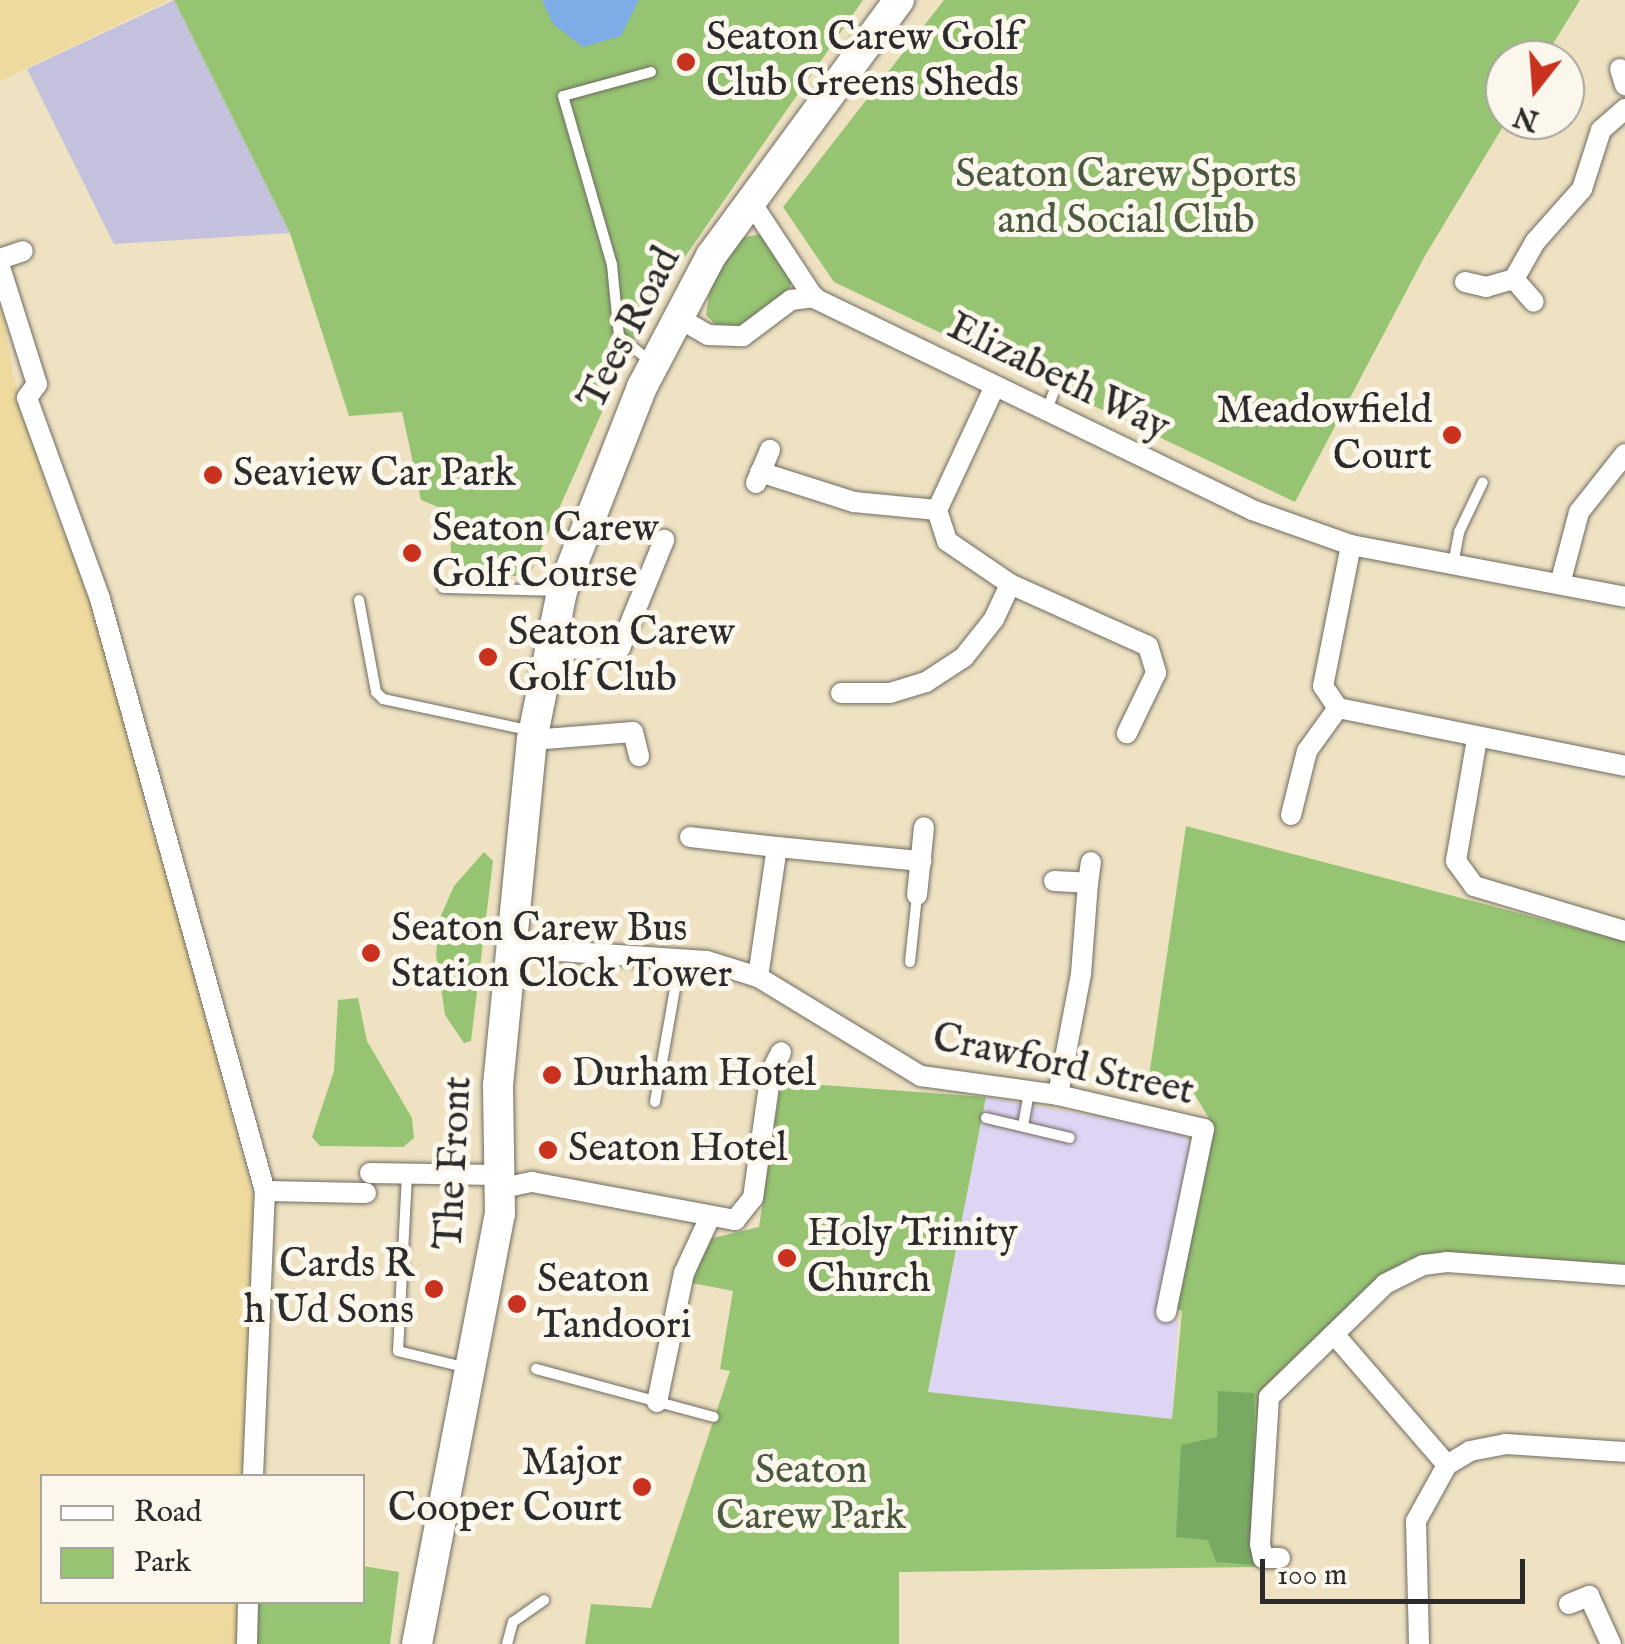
<!DOCTYPE html>
<html>
<head>
<meta charset="utf-8">
<style>
  body { margin:0 }
  #map { position:relative; width:1625px; height:1644px; overflow:hidden; background:#eee2c3; font-family:"IM FELL English",serif }
  div>[style] { position:absolute }
  .built>* { inset:0; background:#ded5f5 }
  .industrial>* { inset:0; background:#c3c1db }
  .green>* { inset:0; background:#96c472 }
  .forest>* { inset:0; background:#78aa64 }
  .sand>* { inset:0; background:#eeda9e }
  .water>* { inset:0; background:#7dace7 }
  .roads { filter:drop-shadow(0 0 2px #6f6b60) drop-shadow(0 0 2px #6f6b60) }
  .lane>* { height:10px; margin:-5px; padding:0 5px; transform-origin:5px; border-radius:5px; background:#fff }
  .street>* { height:20px; margin:-10px; padding:0 10px; transform-origin:10px; border-radius:10px; background:#fff }
  .primary>* { height:30px; margin:-15px; padding:0 15px; transform-origin:15px; border-radius:15px; background:#fff }
  .dots>* { width:28px; height:28px; translate:-50% -50%; box-sizing:border-box; border:5px solid #fbf7ec; border-radius:50% }
  span { translate:-50% -50%; white-space:nowrap; text-align:center; line-height:1.15; -webkit-text-stroke:10px #fbf7ec; paint-order:stroke }
  .poi-label { font-size:40px; color:#2b2b2b }
  .left { translate:0 -50%; text-align:left }
  .right { translate:-100% -50%; text-align:right }
  .park-label { font-size:40px; color:#4b5940 }
  .street-label { font-size:40px; color:#2b2b2b }
  .legend { position:absolute; left:40px; top:1474px; width:325px; height:130px; box-sizing:border-box; background:#fbf7ec; border:2px solid #a8a59f; margin:0; padding:12px 18px; list-style:none; font-size:30px; color:#2b2b2b }
  .legend li { display:flex; align-items:center; gap:20px; height:50px }
  .legend b { width:50px; border:2px solid #a8a59f }
  .north { position:absolute; left:1485px; top:40px; width:100px; height:100px; box-sizing:border-box; background:#fbf7ec; border:2px solid #a8a59f; border-radius:50%; rotate:197deg; font-size:28px; font-weight:700; line-height:40px; text-align:center; color:#2b2b2b }
  .north::after { content:''; display:block; margin:auto; width:35px; height:45px; background:#c8321e; clip-path:polygon(50% 0,100% 100%,50% 72%,0 100%) }
  .scale { position:absolute; left:1260px; top:1559px; width:265px; height:45px; box-sizing:border-box; border:5px solid #2b2b2b; border-top:0; padding-left:12px; font-size:30px; line-height:35px; white-space:nowrap; color:#2b2b2b; -webkit-text-stroke:8px #fbf7ec; paint-order:stroke }
</style>
</head>
<body>
<div id="map">
  <div class="built">
    <i style="clip-path:polygon(986px 1097px,1182px 1132px,1192px 1145px,1158px 1317px,1178px 1321px,1172px 1420px,928px 1392px)"></i>
  </div>
  <div class="industrial">
    <i style="clip-path:polygon(174px 0,290px 233px,114px 244px,27px 69px)"></i>
  </div>
  <div class="green">
    <i style="clip-path:polygon(174px 0,863px 0,646px 313px,529px 576px,453px 576px,448px 511px,421px 500px,402px 412px,349px 416px,290px 233px)"></i>
    <i style="clip-path:polygon(944px 0,1580px 0,1543px 60px,1505px 60px,1507px 120px,1426px 254px,1295px 502px,834px 282px,783px 207px)"></i>
    <i style="clip-path:polygon(761px 234px,792px 281px,790px 288px,741px 326px,715px 324px,706px 315px,710px 288px,740px 238px)"></i>
    <i style="clip-path:polygon(1186px 826px,1625px 941px,1625px 1264px,1408px 1259px,1327px 1335px,1262px 1420px,1257px 1567px,899px 1572px,899px 1644px,585px 1644px,591px 1604px,651px 1608px,730px 1371px,720px 1369px,733px 1291px,692px 1283px,709px 1239px,759px 1227px,781px 1082px,986px 1097px,928px 1392px,1172px 1419px,1182px 1311px,1174px 1307px,1211px 1122px,1191px 1088px,1163px 1079px,1146px 1097px)"></i>
    <i style="clip-path:polygon(484px 852px,493px 861px,471px 1041px,464px 1043px,445px 1015px,436px 954px,440px 918px,454px 886px)"></i>
    <i style="clip-path:polygon(358px 998px,367px 1041px,412px 1118px,414px 1138px,403px 1147px,320px 1146px,312px 1137px,334px 1071px,338px 1000px)"></i>
    <i style="clip-path:polygon(363px 1566px,399px 1572px,390px 1644px,257px 1644px,258px 1602px,362px 1602px)"></i>
  </div>
  <div class="forest">
    <i style="clip-path:polygon(1218px 1391px,1254px 1393px,1254px 1565px,1216px 1562px,1208px 1540px,1176px 1537px,1181px 1445px,1217px 1437px)"></i>
  </div>
  <div class="sand">
    <i style="clip-path:polygon(0 0,169px 0,0 81px)"></i>
    <i style="clip-path:polygon(0 297px,13px 374px,51px 504px,87px 588px,153px 807px,143px 811px,171px 881px,226px 1068px,219px 1071px,253px 1196px,246px 1476px,42px 1476px,42px 1602px,236px 1602px,240px 1644px,0 1644px)"></i>
  </div>
  <div class="water">
    <i style="clip-path:polygon(542px 0,639px 0,621px 36px,583px 47px,553px 24px)"></i>
  </div>
  <div class="roads">
    <div class="lane">
      <i style="left:651px;top:72px;width:91px;rotate:164.7deg"></i>
      <i style="left:563px;top:96px;width:176px;rotate:73.8deg"></i>
      <i style="left:612px;top:265px;width:71px;rotate:84.4deg"></i>
      <i style="left:619px;top:336px;width:43px;rotate:39.3deg"></i>
      <i style="left:1038px;top:365px;width:26px;rotate:39deg"></i>
      <i style="left:1058px;top:381px;width:33px;rotate:111deg"></i>
      <i style="left:1453px;top:564px;width:33px;rotate:-79deg"></i>
      <i style="left:1459px;top:532px;width:55px;rotate:-64.4deg"></i>
      <i style="left:443px;top:588px;width:113px;rotate:1.5deg"></i>
      <i style="left:359px;top:600px;width:94px;rotate:79.5deg"></i>
      <i style="left:376px;top:692px;width:10px;rotate:45deg"></i>
      <i style="left:383px;top:699px;width:152px;rotate:12.1deg"></i>
      <i style="left:910px;top:962px;width:67px;rotate:-84deg"></i>
      <i style="left:655px;top:1102px;width:144px;rotate:-80deg"></i>
      <i style="left:986px;top:1118px;width:86px;rotate:13.4deg"></i>
      <i style="left:1023px;top:1126px;width:35px;rotate:-80deg"></i>
      <i style="left:407px;top:1174px;width:177px;rotate:92.9deg"></i>
      <i style="left:398px;top:1351px;width:72px;rotate:13.7deg"></i>
      <i style="left:536px;top:1369px;width:184px;rotate:15.1deg"></i>
      <i style="left:507px;top:1644px;width:23px;rotate:-75deg"></i>
      <i style="left:513px;top:1622px;width:38px;rotate:-35deg"></i>
    </div>
    <div class="street">
      <i style="left:1620px;top:69px;width:17px;rotate:73deg"></i>
      <i style="left:749px;top:199px;width:118px;rotate:56.7deg"></i>
      <i style="left:814px;top:298px;width:487px;rotate:25.8deg"></i>
      <i style="left:1252px;top:510px;width:105px;rotate:19.5deg"></i>
      <i style="left:1351px;top:545px;width:279px;rotate:10.7deg"></i>
      <i style="left:0;top:259px;width:24px;rotate:-19deg"></i>
      <i style="left:0;top:267px;width:123px;rotate:72.5deg"></i>
      <i style="left:37px;top:384px;width:17px;rotate:126deg"></i>
      <i style="left:27px;top:398px;width:214px;rotate:70deg"></i>
      <i style="left:100px;top:599px;width:615px;rotate:74.43deg"></i>
      <i style="left:1514px;top:279px;width:30px;rotate:49deg"></i>
      <i style="left:1465px;top:282px;width:22px;rotate:13deg"></i>
      <i style="left:1486px;top:287px;width:29px;rotate:-16deg"></i>
      <i style="left:1514px;top:279px;width:43px;rotate:-60.4deg"></i>
      <i style="left:1535px;top:242px;width:71px;rotate:-48.4deg"></i>
      <i style="left:1582px;top:189px;width:62px;rotate:-72.1deg"></i>
      <i style="left:1601px;top:130px;width:32px;rotate:-41deg"></i>
      <i style="left:677px;top:317px;width:36px;rotate:30deg"></i>
      <i style="left:708px;top:335px;width:35px;rotate:2deg"></i>
      <i style="left:743px;top:336px;width:60px;rotate:-36.9deg"></i>
      <i style="left:791px;top:300px;width:24px;rotate:-7deg"></i>
      <i style="left:994px;top:388px;width:135px;rotate:115deg"></i>
      <i style="left:937px;top:510px;width:33px;rotate:72deg"></i>
      <i style="left:947px;top:541px;width:76px;rotate:34.3deg"></i>
      <i style="left:1010px;top:584px;width:151px;rotate:24.2deg"></i>
      <i style="left:1148px;top:646px;width:28px;rotate:73deg"></i>
      <i style="left:1156px;top:673px;width:67px;rotate:115.8deg"></i>
      <i style="left:760px;top:472px;width:99px;rotate:17.7deg"></i>
      <i style="left:854px;top:502px;width:83px;rotate:5.5deg"></i>
      <i style="left:756px;top:483px;width:36px;rotate:-67deg"></i>
      <i style="left:1351px;top:545px;width:144px;rotate:101.2deg"></i>
      <i style="left:1323px;top:686px;width:27px;rotate:56deg"></i>
      <i style="left:1338px;top:708px;width:293px;rotate:11.4deg"></i>
      <i style="left:1560px;top:584px;width:74px;rotate:-75.2deg"></i>
      <i style="left:1579px;top:512px;width:74px;rotate:-51.6deg"></i>
      <i style="left:547px;top:649px;width:73px;rotate:-0.8deg"></i>
      <i style="left:620px;top:648px;width:117px;rotate:-67.8deg"></i>
      <i style="left:841px;top:693px;width:49px"></i>
      <i style="left:890px;top:693px;width:38px;rotate:-17deg"></i>
      <i style="left:926px;top:682px;width:45px;rotate:-33.3deg"></i>
      <i style="left:964px;top:657px;width:48px;rotate:-51.7deg"></i>
      <i style="left:994px;top:619px;width:38px;rotate:-65deg"></i>
      <i style="left:1477px;top:739px;width:124px;rotate:99.8deg"></i>
      <i style="left:1456px;top:861px;width:31px;rotate:54deg"></i>
      <i style="left:1474px;top:886px;width:158px;rotate:16.6deg"></i>
      <i style="left:532px;top:740px;width:101px;rotate:-4.5deg"></i>
      <i style="left:633px;top:732px;width:25px;rotate:76deg"></i>
      <i style="left:1291px;top:815px;width:66px;rotate:-76deg"></i>
      <i style="left:1307px;top:751px;width:53px;rotate:-54.2deg"></i>
      <i style="left:690px;top:837px;width:88px;rotate:6.6deg"></i>
      <i style="left:1054px;top:881px;width:34px;rotate:3deg"></i>
      <i style="left:1088px;top:883px;width:91px;rotate:94.4deg"></i>
      <i style="left:1081px;top:974px;width:123px;rotate:100.8deg"></i>
      <i style="left:1088px;top:883px;width:21px;rotate:-82deg"></i>
      <i style="left:917px;top:895px;width:68px;rotate:-84.1deg"></i>
      <i style="left:513px;top:948px;width:194px;rotate:3.8deg"></i>
      <i style="left:707px;top:961px;width:53px;rotate:17.4deg"></i>
      <i style="left:758px;top:977px;width:191px;rotate:31.3deg"></i>
      <i style="left:921px;top:1076px;width:138px;rotate:7.9deg"></i>
      <i style="left:1058px;top:1095px;width:150px;rotate:13.1deg"></i>
      <i style="left:1204px;top:1129px;width:187px;rotate:101.7deg"></i>
      <i style="left:758px;top:977px;width:131px;rotate:-81.7deg"></i>
      <i style="left:777px;top:847px;width:145px;rotate:5.6deg"></i>
      <i style="left:370px;top:1173px;width:127px;rotate:0.9deg"></i>
      <i style="left:498px;top:1189px;width:35px;rotate:-12deg"></i>
      <i style="left:532px;top:1182px;width:207px;rotate:10.6deg"></i>
      <i style="left:735px;top:1220px;width:28px;rotate:-51deg"></i>
      <i style="left:753px;top:1198px;width:127px;rotate:-81.9deg"></i>
      <i style="left:771px;top:1072px;width:22px;rotate:-63deg"></i>
      <i style="left:1334px;top:1334px;width:173px;rotate:49.2deg"></i>
      <i style="left:657px;top:1402px;width:132px;rotate:-78.2deg"></i>
      <i style="left:684px;top:1273px;width:62px;rotate:-65.1deg"></i>
      <i style="left:253px;top:1476px;width:285px;rotate:-87.6deg"></i>
      <i style="left:265px;top:1191px;width:101px;rotate:1.1deg"></i>
      <i style="left:1280px;top:1558px;width:17px;rotate:180deg"></i>
      <i style="left:1263px;top:1558px;width:14px;rotate:-102deg"></i>
      <i style="left:1260px;top:1544px;width:147px;rotate:-86.5deg"></i>
      <i style="left:1269px;top:1397px;width:162px;rotate:-44.2deg"></i>
      <i style="left:1385px;top:1284px;width:42px;rotate:-26.6deg"></i>
      <i style="left:1423px;top:1265px;width:24px;rotate:-7deg"></i>
      <i style="left:1447px;top:1262px;width:178px;rotate:4.2deg"></i>
      <i style="left:1569px;top:1604px;width:22px;rotate:-22deg"></i>
      <i style="left:1589px;top:1596px;width:53px;rotate:65.4deg"></i>
      <i style="left:247px;top:1644px;width:42px;rotate:-88.6deg"></i>
      <i style="left:1419px;top:1644px;width:123px;rotate:-91.4deg"></i>
      <i style="left:1416px;top:1521px;width:64px;rotate:-61deg"></i>
      <i style="left:1447px;top:1465px;width:27px;rotate:-31deg"></i>
      <i style="left:1470px;top:1451px;width:36px;rotate:-11deg"></i>
      <i style="left:1505px;top:1444px;width:120px;rotate:3.8deg"></i>
    </div>
    <div class="primary">
      <i style="left:417px;top:1644px;width:438px;rotate:-79.1deg"></i>
      <i style="left:500px;top:1214px;width:129px;rotate:-90.9deg"></i>
      <i style="left:498px;top:1085px;width:347px;rotate:-84.4deg"></i>
      <i style="left:532px;top:740px;width:152px;rotate:-78.6deg"></i>
      <i style="left:562px;top:591px;width:219px;rotate:-68.6deg"></i>
      <i style="left:642px;top:387px;width:148px;rotate:-62.2deg"></i>
      <i style="left:711px;top:256px;width:318px;rotate:-53.7deg"></i>
    </div>
  </div>
  <div class="dots">
    <i style="left:686px;top:62px;background:#c8321e"></i>
    <i style="left:1452px;top:435px;background:#c8321e"></i>
    <i style="left:213px;top:475px;background:#c8321e"></i>
    <i style="left:412px;top:553px;background:#c8321e"></i>
    <i style="left:488px;top:657px;background:#c8321e"></i>
    <i style="left:371px;top:953px;background:#c8321e"></i>
    <i style="left:552px;top:1075px;background:#c8321e"></i>
    <i style="left:548px;top:1150px;background:#c8321e"></i>
    <i style="left:787px;top:1258px;background:#c8321e"></i>
    <i style="left:434px;top:1289px;background:#c8321e"></i>
    <i style="left:517px;top:1304px;background:#c8321e"></i>
    <i style="left:642px;top:1487px;background:#c8321e"></i>
  </div>
  <div class="poi-label">
    <span class="left" style="left:706px;top:62px">Seaton Carew Golf<br>Club Greens Sheds</span>
    <span class="right" style="left:1432px;top:435px">Meadowfield<br>Court</span>
    <span class="left" style="left:233px;top:475px">Seaview Car Park</span>
    <span class="left" style="left:432px;top:553px">Seaton Carew<br>Golf Course</span>
    <span class="left" style="left:508px;top:657px">Seaton Carew<br>Golf Club</span>
    <span class="left" style="left:391px;top:953px">Seaton Carew Bus<br>Station Clock Tower</span>
    <span class="left" style="left:572px;top:1075px">Durham Hotel</span>
    <span class="left" style="left:568px;top:1150px">Seaton Hotel</span>
    <span class="left" style="left:807px;top:1258px">Holy Trinity<br>Church</span>
    <span class="right" style="left:414px;top:1289px">Cards R<br>h Ud Sons</span>
    <span class="left" style="left:537px;top:1304px">Seaton<br>Tandoori</span>
    <span class="right" style="left:622px;top:1487px">Major<br>Cooper Court</span>
  </div>
  <div class="park-label">
    <span style="left:1126px;top:199px">Seaton Carew Sports<br>and Social Club</span>
    <span style="left:811px;top:1495px">Seaton<br>Carew Park</span>
  </div>
  <div class="street-label">
    <span style="left:631px;top:329px;rotate:-63deg">Tees Road</span>
    <span style="left:1058px;top:378px;rotate:26deg">Elizabeth Way</span>
    <span style="left:1063px;top:1066px;rotate:12deg">Crawford Street</span>
    <span style="left:455px;top:1163px;rotate:-87deg">The Front</span>
  </div>
  <ul class="legend">
  <li><b style="height:12px;background:#fff"></b>Road</li>
  <li><b style="height:28px;background:#96c472"></b>Park</li>
  </ul>
  <div class="north">N</div>
  <div class="scale">100 m</div>
</div>
</body>
</html>
